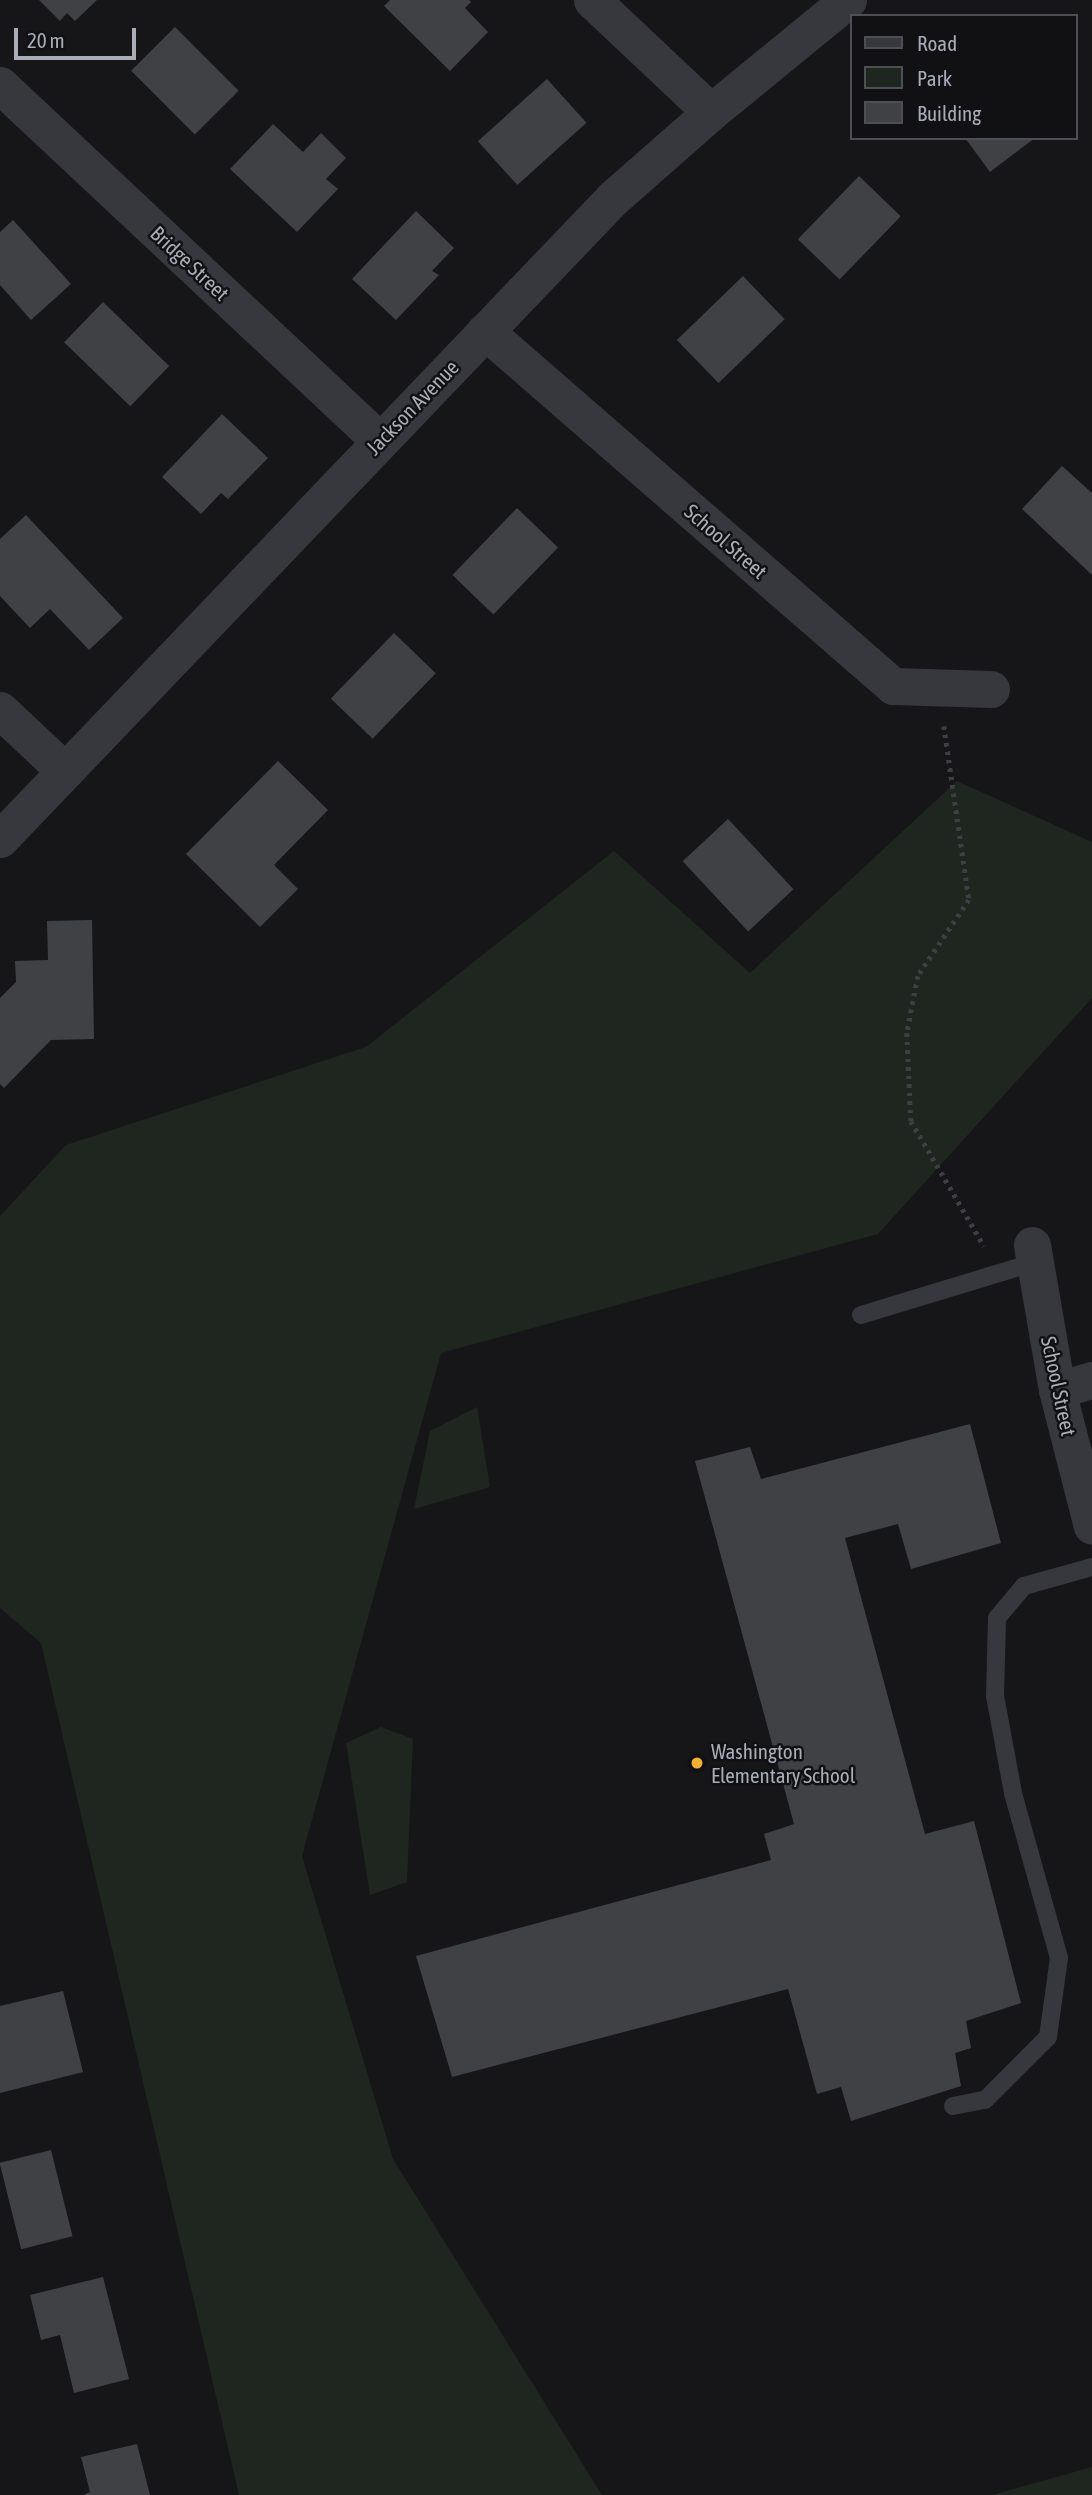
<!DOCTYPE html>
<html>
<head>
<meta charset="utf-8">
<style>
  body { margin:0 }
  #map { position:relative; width:1092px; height:2495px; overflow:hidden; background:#161618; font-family:"Asap Condensed",sans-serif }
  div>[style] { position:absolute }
  .green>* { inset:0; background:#1e261f }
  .building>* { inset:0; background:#404145; transform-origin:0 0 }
  .path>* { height:4.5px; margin-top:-2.25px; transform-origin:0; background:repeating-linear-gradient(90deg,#3d3f44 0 3.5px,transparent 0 8.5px) }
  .service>* { height:18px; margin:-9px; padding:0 9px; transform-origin:9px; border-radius:9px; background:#37383d }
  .minor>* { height:37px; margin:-18.5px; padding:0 18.5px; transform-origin:18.5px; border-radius:18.5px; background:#37383d }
  .dots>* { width:19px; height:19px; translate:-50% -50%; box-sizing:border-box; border:4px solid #111113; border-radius:50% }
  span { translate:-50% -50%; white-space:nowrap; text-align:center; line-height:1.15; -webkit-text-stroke:5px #111113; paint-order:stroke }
  .street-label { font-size:21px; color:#a8adb8 }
  .poi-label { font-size:21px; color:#a8adb8 }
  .left { translate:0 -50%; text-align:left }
  .legend { position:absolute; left:850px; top:14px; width:228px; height:126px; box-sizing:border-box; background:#111113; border:2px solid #4d4f55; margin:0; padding:9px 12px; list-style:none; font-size:21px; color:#a8adb8 }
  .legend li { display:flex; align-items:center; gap:14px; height:35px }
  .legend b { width:35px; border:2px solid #4d4f55 }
  .scale { position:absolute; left:14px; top:28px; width:122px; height:32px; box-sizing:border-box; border:4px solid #a8adb8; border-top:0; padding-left:9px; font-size:21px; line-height:24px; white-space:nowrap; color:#a8adb8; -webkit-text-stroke:5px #111113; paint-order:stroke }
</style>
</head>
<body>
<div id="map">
  <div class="green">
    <i style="clip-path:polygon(957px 781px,1092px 842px,1092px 998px,878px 1234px,441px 1353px,302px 1856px,393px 2159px,602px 2495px,239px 2495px,41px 1643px,0 1608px,0 1216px,66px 1145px,366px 1047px,614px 851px,750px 973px)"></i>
    <i style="clip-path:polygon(477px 1407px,490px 1487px,414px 1509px,430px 1431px)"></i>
    <i style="clip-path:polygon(381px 1727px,413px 1739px,407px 1882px,370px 1895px,346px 1743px)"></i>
    <i style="clip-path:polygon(1092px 2467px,1092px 2495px,992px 2495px)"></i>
  </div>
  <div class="building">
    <i style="clip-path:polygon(39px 0,97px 0,75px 21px,67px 13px,60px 21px)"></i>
    <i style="clip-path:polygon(390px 0,469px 0,471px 2px,465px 8px,488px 32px,450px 71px,384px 6px)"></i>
    <i style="left:175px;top:27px;width:90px;height:62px;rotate:45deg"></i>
    <i style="left:547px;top:79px;width:59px;height:93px;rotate:48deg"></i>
    <i style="clip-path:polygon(273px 124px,303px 152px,321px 133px,346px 158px,326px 179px,338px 189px,297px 232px,230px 169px)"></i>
    <i style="clip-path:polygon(965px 138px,1035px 138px,990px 172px)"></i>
    <i style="left:859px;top:176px;width:58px;height:88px;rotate:44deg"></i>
    <i style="clip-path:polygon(416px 211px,454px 248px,432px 271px,439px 275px,396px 320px,352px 279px)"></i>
    <i style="clip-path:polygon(13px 220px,71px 284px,31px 320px,0 285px,0 232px)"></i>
    <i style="left:743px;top:276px;width:60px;height:92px;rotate:46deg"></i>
    <i style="left:103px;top:302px;width:92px;height:56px;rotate:44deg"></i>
    <i style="clip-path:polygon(222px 414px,268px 458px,228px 499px,221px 493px,201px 514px,162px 477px)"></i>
    <i style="clip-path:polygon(1062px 466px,1092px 493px,1092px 575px,1022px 509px)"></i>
    <i style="left:517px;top:508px;width:57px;height:93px;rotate:44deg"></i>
    <i style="clip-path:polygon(26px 515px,123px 618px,89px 650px,50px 609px,30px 628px,0 596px,0 539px)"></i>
    <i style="left:394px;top:633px;width:58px;height:91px;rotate:44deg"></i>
    <i style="clip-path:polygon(278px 761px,328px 810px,274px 865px,298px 889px,260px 927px,186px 854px)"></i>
    <i style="left:728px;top:819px;width:96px;height:62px;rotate:47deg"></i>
    <i style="clip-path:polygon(92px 920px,94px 1039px,51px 1040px,4px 1088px,0 1084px,0 998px,16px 982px,15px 961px,48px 960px,47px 921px)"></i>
    <i style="clip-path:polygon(970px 1424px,1001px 1543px,911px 1569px,898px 1524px,845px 1538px,925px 1834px,974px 1821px,1021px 2003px,966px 2021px,971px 2048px,955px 2053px,961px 2086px,851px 2121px,841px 2087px,817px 2094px,788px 1989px,452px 2077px,416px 1956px,771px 1860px,764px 1834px,794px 1824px,695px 1461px,750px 1447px,761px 1479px)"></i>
    <i style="clip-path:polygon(63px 1991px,83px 2072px,0 2093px,0 2006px)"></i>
    <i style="left:51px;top:2150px;width:89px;height:53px;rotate:76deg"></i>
    <i style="clip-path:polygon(103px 2277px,129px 2379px,74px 2393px,60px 2335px,41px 2340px,30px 2295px)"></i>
    <i style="clip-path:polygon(137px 2444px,150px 2495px,83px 2495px,90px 2492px,81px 2457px)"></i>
  </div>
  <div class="path">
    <i style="left:944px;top:726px;width:176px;rotate:81.8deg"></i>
    <i style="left:969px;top:900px;width:92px;rotate:123.9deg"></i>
    <i style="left:918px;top:976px;width:58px;rotate:100.9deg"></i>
    <i style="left:907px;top:1033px;width:88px;rotate:87.4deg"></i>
    <i style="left:911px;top:1121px;width:145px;rotate:59.7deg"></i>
  </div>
  <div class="service">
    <i style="left:861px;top:1315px;width:182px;rotate:-16.9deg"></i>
    <i style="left:953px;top:2106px;width:33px;rotate:-11deg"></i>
    <i style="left:985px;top:2100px;width:89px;rotate:-45deg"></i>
    <i style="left:1048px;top:2037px;width:80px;rotate:-82.1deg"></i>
    <i style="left:1059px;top:1958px;width:171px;rotate:-105.6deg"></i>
    <i style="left:1013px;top:1793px;width:99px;rotate:-100.5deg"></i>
    <i style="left:995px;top:1696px;width:78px;rotate:-88.5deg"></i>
    <i style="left:997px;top:1618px;width:42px;rotate:-49.8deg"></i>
    <i style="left:1024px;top:1586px;width:71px;rotate:-15.6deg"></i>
  </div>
  <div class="minor">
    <i style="left:592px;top:0;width:163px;rotate:43.3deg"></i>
    <i style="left:0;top:85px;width:521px;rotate:43.13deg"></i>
    <i style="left:485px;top:331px;width:541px;rotate:41.03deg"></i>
    <i style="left:893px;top:686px;width:98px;rotate:1.8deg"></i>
    <i style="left:0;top:710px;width:89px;rotate:43.2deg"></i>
    <i style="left:0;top:839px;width:886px;rotate:-46.28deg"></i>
    <i style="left:612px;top:199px;width:132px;rotate:-41.3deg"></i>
    <i style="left:711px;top:112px;width:177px;rotate:-39.3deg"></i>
    <i style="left:1032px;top:1245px;width:147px;rotate:80.2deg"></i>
    <i style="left:1057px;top:1390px;width:140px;rotate:75.6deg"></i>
    <i style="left:1057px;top:1390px;width:36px;rotate:-16deg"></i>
  </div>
  <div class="dots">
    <i style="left:697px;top:1763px;background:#f2b134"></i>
  </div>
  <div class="street-label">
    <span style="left:190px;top:263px;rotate:43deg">Bridge Street</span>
    <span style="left:412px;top:407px;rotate:-46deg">Jackson Avenue</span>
    <span style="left:726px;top:541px;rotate:41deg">School Street</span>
    <span style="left:1059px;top:1386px;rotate:78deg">School Street</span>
  </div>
  <div class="poi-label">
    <span class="left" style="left:711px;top:1763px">Washington<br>Elementary School</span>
  </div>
  <ul class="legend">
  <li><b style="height:9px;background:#37383d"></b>Road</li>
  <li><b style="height:19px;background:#1e261f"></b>Park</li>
  <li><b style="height:19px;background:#404145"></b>Building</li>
  </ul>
  <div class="scale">20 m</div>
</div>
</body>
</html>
